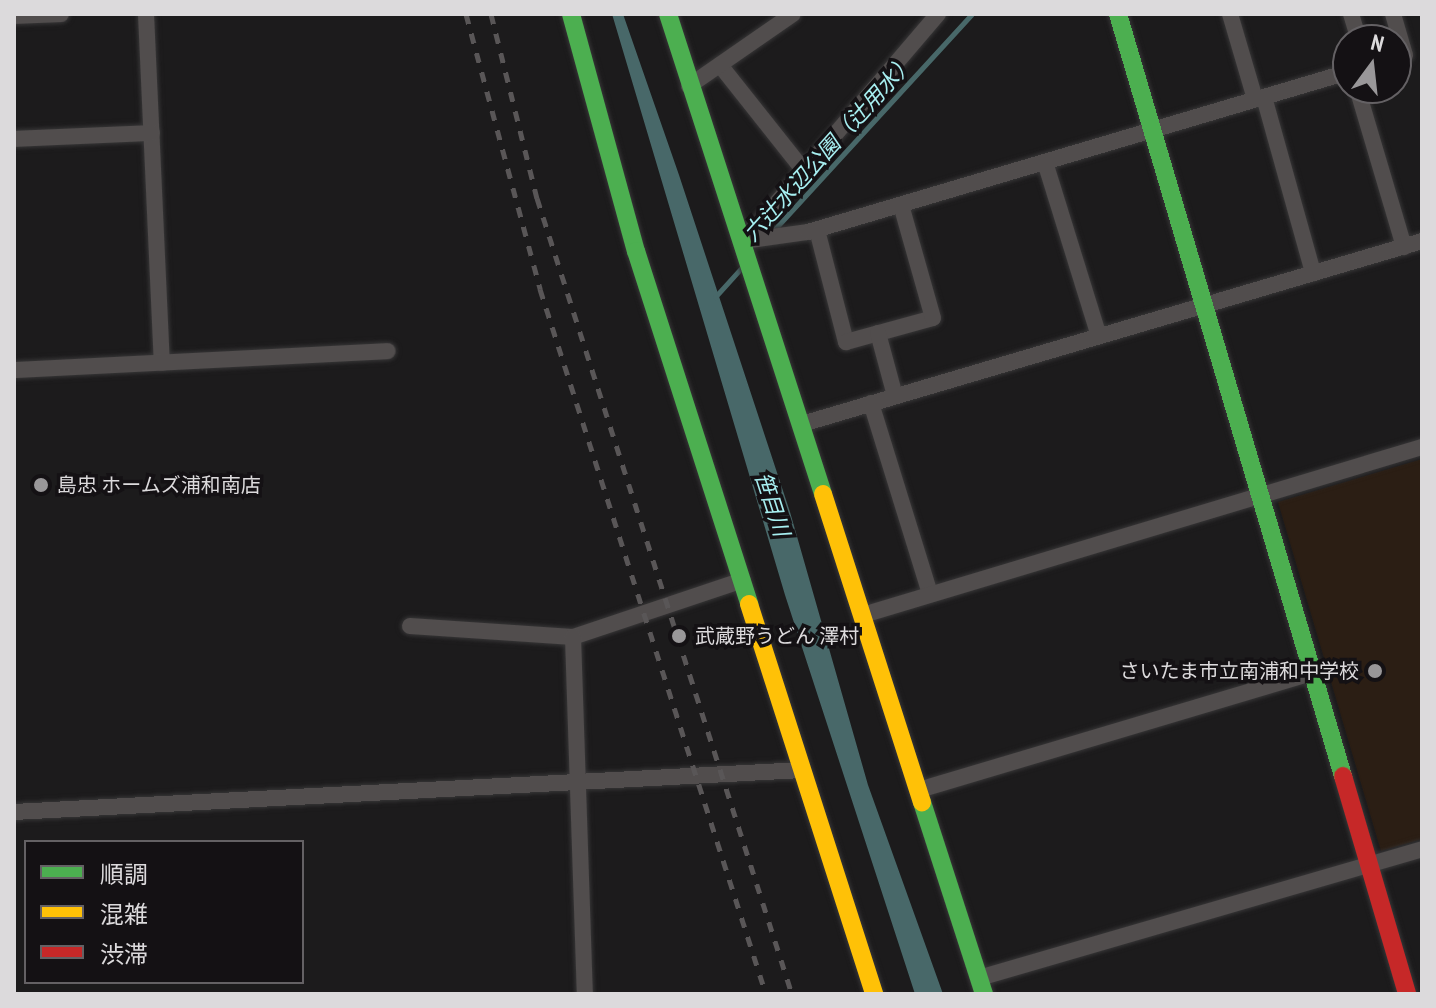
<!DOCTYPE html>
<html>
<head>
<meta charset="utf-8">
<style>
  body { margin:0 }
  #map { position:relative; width:1436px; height:1008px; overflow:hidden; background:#1c1b1c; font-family:"PT Sans Narrow","Noto Sans JP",sans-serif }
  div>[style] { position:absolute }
  .education>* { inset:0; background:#2b1e14 }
  .water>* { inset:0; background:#486869 }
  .stream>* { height:5px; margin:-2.5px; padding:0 2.5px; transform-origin:2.5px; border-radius:2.5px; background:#486869 }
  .roads { filter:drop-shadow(0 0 2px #373637) drop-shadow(0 0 2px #373637) }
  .street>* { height:16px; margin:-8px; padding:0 8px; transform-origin:8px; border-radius:8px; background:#514d4d }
  .fast>* { height:18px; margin:-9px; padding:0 9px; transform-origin:9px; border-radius:9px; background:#4caf50 }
  .slow>* { height:18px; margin:-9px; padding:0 9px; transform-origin:9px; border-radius:9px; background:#ffc107 }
  .jam>* { height:18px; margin:-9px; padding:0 9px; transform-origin:9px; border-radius:9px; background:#c62828 }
  .rail>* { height:5px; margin-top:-2.5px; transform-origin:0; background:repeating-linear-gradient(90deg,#595657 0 10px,transparent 0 20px) }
  .dots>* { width:22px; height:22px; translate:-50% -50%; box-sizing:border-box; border:4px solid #141114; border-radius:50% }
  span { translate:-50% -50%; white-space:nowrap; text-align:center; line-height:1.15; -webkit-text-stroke:7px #141114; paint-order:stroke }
  .poi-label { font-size:20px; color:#dcdadc }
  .left { translate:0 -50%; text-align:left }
  .right { translate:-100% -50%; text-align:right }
  .water-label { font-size:22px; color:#a7eff1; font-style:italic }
  .frame { position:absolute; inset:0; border:16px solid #dcdadc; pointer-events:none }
  .legend { position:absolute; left:24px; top:840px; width:280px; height:144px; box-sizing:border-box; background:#141114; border:2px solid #646164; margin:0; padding:10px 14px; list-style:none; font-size:24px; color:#dcdadc }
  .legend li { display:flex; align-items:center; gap:16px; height:40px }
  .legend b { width:40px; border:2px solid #646164 }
  .north { position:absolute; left:1332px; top:24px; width:80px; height:80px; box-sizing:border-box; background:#141114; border:2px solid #646164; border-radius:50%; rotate:15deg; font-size:22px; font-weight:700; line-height:32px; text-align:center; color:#dcdadc }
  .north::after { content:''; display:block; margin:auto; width:28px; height:36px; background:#999799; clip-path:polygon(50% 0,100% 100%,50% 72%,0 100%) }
</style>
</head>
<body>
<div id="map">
  <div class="education">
    <i style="clip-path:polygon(1422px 459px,1422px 839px,1381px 851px,1278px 502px)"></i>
  </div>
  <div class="water">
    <i style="clip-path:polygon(612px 14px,623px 14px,679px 175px,790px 512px,868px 785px,943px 994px,915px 994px,785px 595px)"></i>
  </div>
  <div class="stream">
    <i style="left:773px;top:231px;width:294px;rotate:-47.5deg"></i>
    <i style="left:715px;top:297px;width:42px;rotate:-47.9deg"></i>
  </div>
  <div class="roads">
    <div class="street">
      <i style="left:146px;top:14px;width:349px;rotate:87.4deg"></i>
      <i style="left:1230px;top:14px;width:89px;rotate:73.6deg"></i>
      <i style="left:1351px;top:14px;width:27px;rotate:73deg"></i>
      <i style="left:1393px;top:14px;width:43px;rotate:73.7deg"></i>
      <i style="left:14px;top:16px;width:47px;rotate:-2.4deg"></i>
      <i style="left:720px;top:65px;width:135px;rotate:51.6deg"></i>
      <i style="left:689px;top:86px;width:126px;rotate:-34.7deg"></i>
      <i style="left:1357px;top:88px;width:166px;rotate:73.5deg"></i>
      <i style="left:1264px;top:97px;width:183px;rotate:74.4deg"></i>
      <i style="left:14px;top:139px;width:138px;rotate:-2.5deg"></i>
      <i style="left:1045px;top:162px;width:182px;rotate:72.8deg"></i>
      <i style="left:817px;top:230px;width:116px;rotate:75.5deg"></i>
      <i style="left:846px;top:342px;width:90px;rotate:-15.4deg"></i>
      <i style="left:933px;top:318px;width:117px;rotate:-105.8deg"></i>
      <i style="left:745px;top:240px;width:297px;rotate:-49.5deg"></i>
      <i style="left:743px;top:241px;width:66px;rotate:-7.9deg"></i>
      <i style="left:808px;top:232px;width:563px;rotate:-16.5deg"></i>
      <i style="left:878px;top:333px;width:65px;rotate:74.9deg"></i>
      <i style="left:14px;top:370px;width:374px;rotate:-2.9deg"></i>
      <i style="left:871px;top:403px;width:200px;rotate:72.8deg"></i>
      <i style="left:802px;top:424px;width:646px;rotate:-16.44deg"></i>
      <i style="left:863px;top:615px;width:584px;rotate:-16.73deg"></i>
      <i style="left:410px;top:626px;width:163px;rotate:3.9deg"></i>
      <i style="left:573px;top:637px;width:179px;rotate:-18.5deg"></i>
      <i style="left:573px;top:637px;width:357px;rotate:88.1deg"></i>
      <i style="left:919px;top:790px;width:410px;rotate:-16.6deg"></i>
      <i style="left:14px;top:812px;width:788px;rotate:-3.05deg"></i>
      <i style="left:979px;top:978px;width:461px;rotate:-16.2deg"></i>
    </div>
    <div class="fast">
      <i style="left:571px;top:14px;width:246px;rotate:74.7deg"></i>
      <i style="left:636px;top:251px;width:371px;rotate:72.2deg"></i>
      <i style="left:668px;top:14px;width:504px;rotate:72.1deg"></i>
      <i style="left:1118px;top:14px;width:795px;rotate:73.55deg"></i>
      <i style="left:922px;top:802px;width:202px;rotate:72.1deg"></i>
    </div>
    <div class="slow">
      <i style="left:823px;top:494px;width:324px;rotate:72.2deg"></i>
      <i style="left:749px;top:604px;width:410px;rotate:72.2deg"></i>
    </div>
    <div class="jam">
      <i style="left:1343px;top:776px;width:227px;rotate:73.6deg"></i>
    </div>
  </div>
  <div class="rail">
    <i style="left:466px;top:14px;width:285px;rotate:74.9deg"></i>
    <i style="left:540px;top:289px;width:740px;rotate:72.23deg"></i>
    <i style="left:491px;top:14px;width:190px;rotate:76deg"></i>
    <i style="left:537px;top:198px;width:836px;rotate:72.24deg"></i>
  </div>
  <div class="dots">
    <i style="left:41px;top:485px;background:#999799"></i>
    <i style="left:679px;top:636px;background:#999799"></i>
    <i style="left:1375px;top:671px;background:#999799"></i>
  </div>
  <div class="poi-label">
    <span class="left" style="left:57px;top:485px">島忠 ホームズ浦和南店</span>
    <span class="left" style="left:695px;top:636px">武蔵野うどん 澤村</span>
    <span class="right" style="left:1359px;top:671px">さいたま市立南浦和中学校</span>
  </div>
  <div class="water-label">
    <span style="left:829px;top:148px;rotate:-48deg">六辻水辺公園（辻用水）</span>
    <span style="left:772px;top:504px;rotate:72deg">笹目川</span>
  </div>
  <div class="frame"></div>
  <ul class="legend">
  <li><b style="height:10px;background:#4caf50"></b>順調</li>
  <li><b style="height:10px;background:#ffc107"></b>混雑</li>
  <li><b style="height:10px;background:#c62828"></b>渋滞</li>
  </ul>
  <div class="north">N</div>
</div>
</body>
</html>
